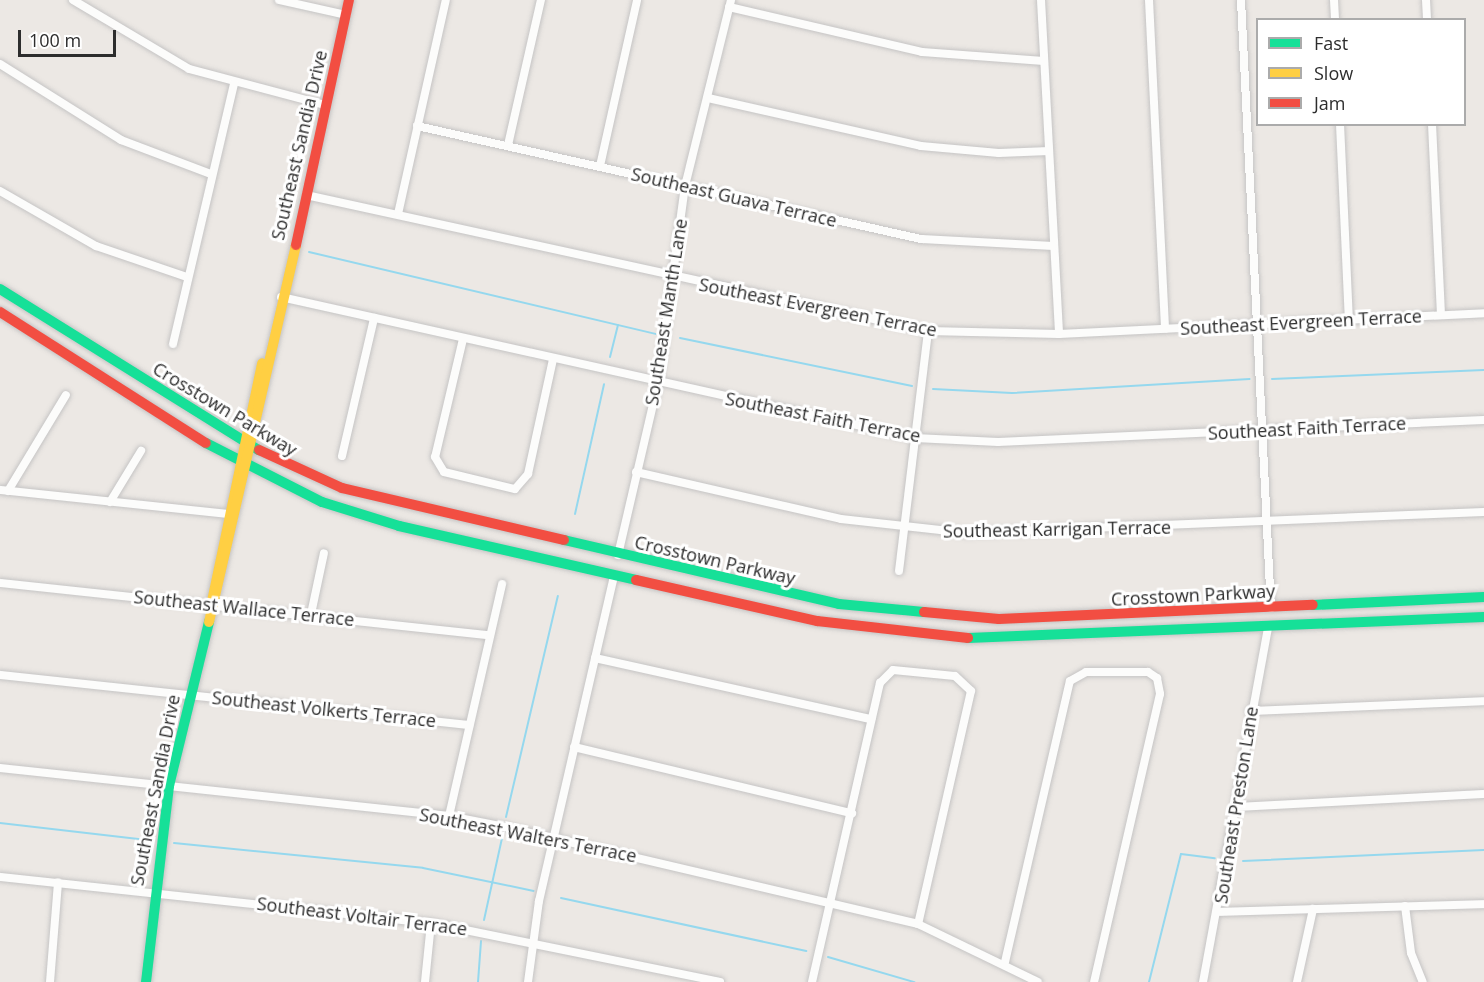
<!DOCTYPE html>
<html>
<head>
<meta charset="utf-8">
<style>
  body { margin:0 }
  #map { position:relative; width:1484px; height:982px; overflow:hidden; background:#ece8e4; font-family:"Open Sans",sans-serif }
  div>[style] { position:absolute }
  .stream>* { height:2px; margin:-1px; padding:0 1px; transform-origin:1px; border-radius:1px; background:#95d8ee }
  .roads { filter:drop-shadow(0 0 2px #c5c4c4) drop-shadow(0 0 2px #c5c4c4) }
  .street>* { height:8px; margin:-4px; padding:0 4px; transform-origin:4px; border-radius:4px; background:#fcfcfb }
  .fast>* { height:10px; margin:-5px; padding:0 5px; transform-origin:5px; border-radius:5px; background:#16e098 }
  .slow>* { height:10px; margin:-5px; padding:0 5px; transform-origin:5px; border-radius:5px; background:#ffcf43 }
  .jam>* { height:10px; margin:-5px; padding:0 5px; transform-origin:5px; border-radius:5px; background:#f24e42 }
  span { translate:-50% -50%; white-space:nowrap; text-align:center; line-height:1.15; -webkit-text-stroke:6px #fff; paint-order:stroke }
  .street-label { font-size:18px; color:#2d2d2d }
  .legend { position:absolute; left:1256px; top:18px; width:210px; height:108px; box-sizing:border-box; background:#fff; border:2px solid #ababab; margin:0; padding:8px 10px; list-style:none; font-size:18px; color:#2d2d2d }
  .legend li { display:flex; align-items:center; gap:12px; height:30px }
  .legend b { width:30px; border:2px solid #ababab }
  .scale { position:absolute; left:18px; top:30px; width:98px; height:27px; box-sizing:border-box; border:3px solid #2d2d2d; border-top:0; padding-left:8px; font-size:18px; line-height:21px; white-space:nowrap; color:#2d2d2d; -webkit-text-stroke:4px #fff; paint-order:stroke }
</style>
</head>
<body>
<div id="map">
  <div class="stream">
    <i style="left:309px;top:252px;width:356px;rotate:13.3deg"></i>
    <i style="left:680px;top:338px;width:237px;rotate:11.7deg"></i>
    <i style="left:610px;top:357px;width:33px;rotate:-76deg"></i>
    <i style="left:1272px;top:379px;width:212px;rotate:-2.4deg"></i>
    <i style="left:933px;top:389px;width:79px;rotate:2.9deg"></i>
    <i style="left:1012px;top:393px;width:238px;rotate:-3.4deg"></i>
    <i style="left:575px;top:514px;width:133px;rotate:-77.4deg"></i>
    <i style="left:506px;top:817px;width:227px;rotate:-76.8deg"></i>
    <i style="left:0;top:823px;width:148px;rotate:6.6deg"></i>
    <i style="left:174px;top:843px;width:250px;rotate:5.7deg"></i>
    <i style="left:423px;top:868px;width:113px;rotate:11.7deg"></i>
    <i style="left:1243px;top:861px;width:241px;rotate:-2.6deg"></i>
    <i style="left:561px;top:898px;width:251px;rotate:12.2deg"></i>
    <i style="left:484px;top:920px;width:84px;rotate:-77.6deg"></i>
    <i style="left:828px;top:957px;width:90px;rotate:16.2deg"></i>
    <i style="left:478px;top:982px;width:41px;rotate:-85.8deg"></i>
    <i style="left:1149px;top:982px;width:132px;rotate:-76deg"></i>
    <i style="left:1181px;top:854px;width:34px;rotate:7deg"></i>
  </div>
  <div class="roads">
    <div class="street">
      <i style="left:73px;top:0;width:135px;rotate:30.7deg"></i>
      <i style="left:189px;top:69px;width:141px;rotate:14.8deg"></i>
      <i style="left:279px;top:0;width:69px;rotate:12.6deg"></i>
      <i style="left:1041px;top:0;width:334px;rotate:86.9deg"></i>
      <i style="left:1149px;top:0;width:329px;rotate:87.2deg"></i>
      <i style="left:1241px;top:0;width:609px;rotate:87.18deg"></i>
      <i style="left:1334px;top:0;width:20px;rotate:87deg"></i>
      <i style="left:1426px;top:0;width:20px;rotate:87deg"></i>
      <i style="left:729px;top:7px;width:198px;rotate:13.1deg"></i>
      <i style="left:922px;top:52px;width:122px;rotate:4.2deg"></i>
      <i style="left:0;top:64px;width:143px;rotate:32.1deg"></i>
      <i style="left:121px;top:140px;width:96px;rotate:20.7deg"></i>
      <i style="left:708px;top:98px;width:218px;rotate:12.7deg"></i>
      <i style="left:921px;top:146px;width:78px;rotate:5.1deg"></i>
      <i style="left:999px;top:153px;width:50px;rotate:-2.3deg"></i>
      <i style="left:1340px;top:124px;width:196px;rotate:87.4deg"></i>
      <i style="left:1432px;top:124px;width:191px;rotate:87.3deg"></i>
      <i style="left:417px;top:126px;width:517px;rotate:12.64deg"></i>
      <i style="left:921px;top:239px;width:133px;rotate:3deg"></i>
      <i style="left:508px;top:145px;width:149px;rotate:-77.2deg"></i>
      <i style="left:600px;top:166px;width:170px;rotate:-77.4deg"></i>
      <i style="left:0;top:191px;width:111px;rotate:29.8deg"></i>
      <i style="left:96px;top:246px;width:96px;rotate:18.8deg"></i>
      <i style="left:306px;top:195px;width:637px;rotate:12.33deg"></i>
      <i style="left:928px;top:331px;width:131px;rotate:1.3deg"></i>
      <i style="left:1059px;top:334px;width:426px;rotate:-2.8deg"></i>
      <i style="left:398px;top:214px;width:219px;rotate:-77.4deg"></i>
      <i style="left:281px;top:297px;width:649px;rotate:12.54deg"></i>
      <i style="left:915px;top:438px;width:83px;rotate:2.8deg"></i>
      <i style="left:998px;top:442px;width:486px;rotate:-2.6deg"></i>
      <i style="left:463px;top:339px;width:121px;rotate:103.3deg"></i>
      <i style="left:435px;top:457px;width:17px;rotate:59deg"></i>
      <i style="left:444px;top:472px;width:73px;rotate:13.5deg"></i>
      <i style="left:515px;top:489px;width:20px;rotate:-49deg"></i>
      <i style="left:528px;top:474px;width:118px;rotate:-77.7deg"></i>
      <i style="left:173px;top:344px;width:268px;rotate:-76.8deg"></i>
      <i style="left:342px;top:456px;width:142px;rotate:-76.9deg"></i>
      <i style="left:636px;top:472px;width:210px;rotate:12.9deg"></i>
      <i style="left:841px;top:519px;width:127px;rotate:6.3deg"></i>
      <i style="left:967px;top:533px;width:517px;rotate:-2.33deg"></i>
      <i style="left:0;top:490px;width:228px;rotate:6deg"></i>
      <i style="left:8px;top:491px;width:112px;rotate:-58.9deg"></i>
      <i style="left:110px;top:502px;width:60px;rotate:-58.7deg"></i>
      <i style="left:618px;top:555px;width:177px;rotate:-76.9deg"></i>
      <i style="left:658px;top:383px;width:199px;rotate:-82.2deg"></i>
      <i style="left:685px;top:186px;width:192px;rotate:-76.1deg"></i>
      <i style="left:899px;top:571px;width:242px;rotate:-83.1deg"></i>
      <i style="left:0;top:583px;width:492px;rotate:6.1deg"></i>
      <i style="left:311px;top:614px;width:62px;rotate:-78deg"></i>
      <i style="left:595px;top:658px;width:283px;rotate:12.5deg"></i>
      <i style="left:0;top:675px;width:472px;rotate:6.1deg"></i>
      <i style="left:1250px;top:711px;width:234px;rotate:-2.4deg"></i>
      <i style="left:574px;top:747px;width:286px;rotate:13.4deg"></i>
      <i style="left:0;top:768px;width:452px;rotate:6.1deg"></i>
      <i style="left:449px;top:816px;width:57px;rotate:11.1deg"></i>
      <i style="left:505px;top:827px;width:424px;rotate:13.2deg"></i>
      <i style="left:918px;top:924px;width:133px;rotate:25.8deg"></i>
      <i style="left:1236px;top:807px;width:248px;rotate:-3deg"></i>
      <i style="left:449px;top:816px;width:238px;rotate:-77.1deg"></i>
      <i style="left:0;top:877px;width:433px;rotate:6.1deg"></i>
      <i style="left:431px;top:923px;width:295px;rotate:11.5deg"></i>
      <i style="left:1405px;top:906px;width:47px;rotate:82.7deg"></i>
      <i style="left:1411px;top:953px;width:31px;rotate:68deg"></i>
      <i style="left:1220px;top:912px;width:264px;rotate:-1.7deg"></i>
      <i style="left:1005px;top:962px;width:288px;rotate:-77deg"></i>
      <i style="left:1070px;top:681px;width:18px;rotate:-29deg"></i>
      <i style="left:1086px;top:672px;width:62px"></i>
      <i style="left:1148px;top:672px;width:11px;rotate:34deg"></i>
      <i style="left:1157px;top:678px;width:16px;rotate:79deg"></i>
      <i style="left:1160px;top:694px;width:295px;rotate:102.9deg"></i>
      <i style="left:50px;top:982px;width:100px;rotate:-85.4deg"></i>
      <i style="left:425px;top:982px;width:59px;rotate:-84.2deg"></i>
      <i style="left:528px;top:982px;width:82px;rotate:-82.3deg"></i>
      <i style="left:539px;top:901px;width:335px;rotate:-77deg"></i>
      <i style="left:812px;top:982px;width:307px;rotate:-77.2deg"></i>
      <i style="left:880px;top:683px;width:18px;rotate:-45deg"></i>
      <i style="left:893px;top:670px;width:62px;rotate:5.5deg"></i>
      <i style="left:955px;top:676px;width:22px;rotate:43deg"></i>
      <i style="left:971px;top:691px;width:239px;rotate:102.8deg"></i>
      <i style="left:1203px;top:982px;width:360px;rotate:-79.6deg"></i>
      <i style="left:1297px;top:982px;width:75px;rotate:-77.6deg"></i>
    </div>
    <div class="fast">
      <i style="left:0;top:289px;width:305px;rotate:31.9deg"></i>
      <i style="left:206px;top:443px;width:130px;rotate:27deg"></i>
      <i style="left:322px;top:502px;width:81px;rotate:17.3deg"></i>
      <i style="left:399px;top:526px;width:243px;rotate:12.8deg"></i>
      <i style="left:564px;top:540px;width:282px;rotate:13.1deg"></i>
      <i style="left:839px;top:604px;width:85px;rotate:5.4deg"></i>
      <i style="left:1313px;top:605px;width:171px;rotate:-2.7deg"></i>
      <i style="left:968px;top:638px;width:516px;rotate:-2.33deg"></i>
      <i style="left:146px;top:982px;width:197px;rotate:-83.3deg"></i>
      <i style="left:169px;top:786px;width:169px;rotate:-76.3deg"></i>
    </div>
    <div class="slow">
      <i style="left:211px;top:606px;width:248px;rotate:-78.1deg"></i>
      <i style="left:209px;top:622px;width:387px;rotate:-77deg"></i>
    </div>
    <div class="jam">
      <i style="left:296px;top:245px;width:251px;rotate:-77.8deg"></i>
      <i style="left:0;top:312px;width:244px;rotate:32.5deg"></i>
      <i style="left:259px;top:450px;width:91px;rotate:24.6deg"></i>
      <i style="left:342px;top:488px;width:228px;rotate:13.2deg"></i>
      <i style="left:636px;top:580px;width:186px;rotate:12.8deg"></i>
      <i style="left:817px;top:621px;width:152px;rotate:6.4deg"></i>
      <i style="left:924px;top:612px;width:75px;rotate:5.3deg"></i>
      <i style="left:999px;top:619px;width:314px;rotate:-2.6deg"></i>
    </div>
  </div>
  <div class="street-label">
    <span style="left:299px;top:145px;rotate:-77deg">Southeast Sandia Drive</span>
    <span style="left:734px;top:197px;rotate:13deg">Southeast Guava Terrace</span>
    <span style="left:818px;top:307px;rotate:11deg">Southeast Evergreen Terrace</span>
    <span style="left:666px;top:312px;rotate:-81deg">Southeast Manth Lane</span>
    <span style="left:1301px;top:322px;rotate:-3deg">Southeast Evergreen Terrace</span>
    <span style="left:225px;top:409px;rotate:31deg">Crosstown Parkway</span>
    <span style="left:823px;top:417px;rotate:11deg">Southeast Faith Terrace</span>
    <span style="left:1307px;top:428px;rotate:-3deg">Southeast Faith Terrace</span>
    <span style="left:1057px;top:529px;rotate:-1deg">Southeast Karrigan Terrace</span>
    <span style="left:715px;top:560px;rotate:13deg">Crosstown Parkway</span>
    <span style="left:1193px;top:595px;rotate:-3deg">Crosstown Parkway</span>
    <span style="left:244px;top:608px;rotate:6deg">Southeast Wallace Terrace</span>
    <span style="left:324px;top:709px;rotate:6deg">Southeast Volkerts Terrace</span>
    <span style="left:155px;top:790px;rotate:-79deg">Southeast Sandia Drive</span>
    <span style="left:1236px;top:805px;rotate:-81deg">Southeast Preston Lane</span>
    <span style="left:528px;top:835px;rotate:11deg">Southeast Walters Terrace</span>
    <span style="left:362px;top:916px;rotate:7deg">Southeast Voltair Terrace</span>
  </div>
  <ul class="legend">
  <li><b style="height:8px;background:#16e098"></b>Fast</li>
  <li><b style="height:8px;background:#ffcf43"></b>Slow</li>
  <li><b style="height:8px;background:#f24e42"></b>Jam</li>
  </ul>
  <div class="scale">100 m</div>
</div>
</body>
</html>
